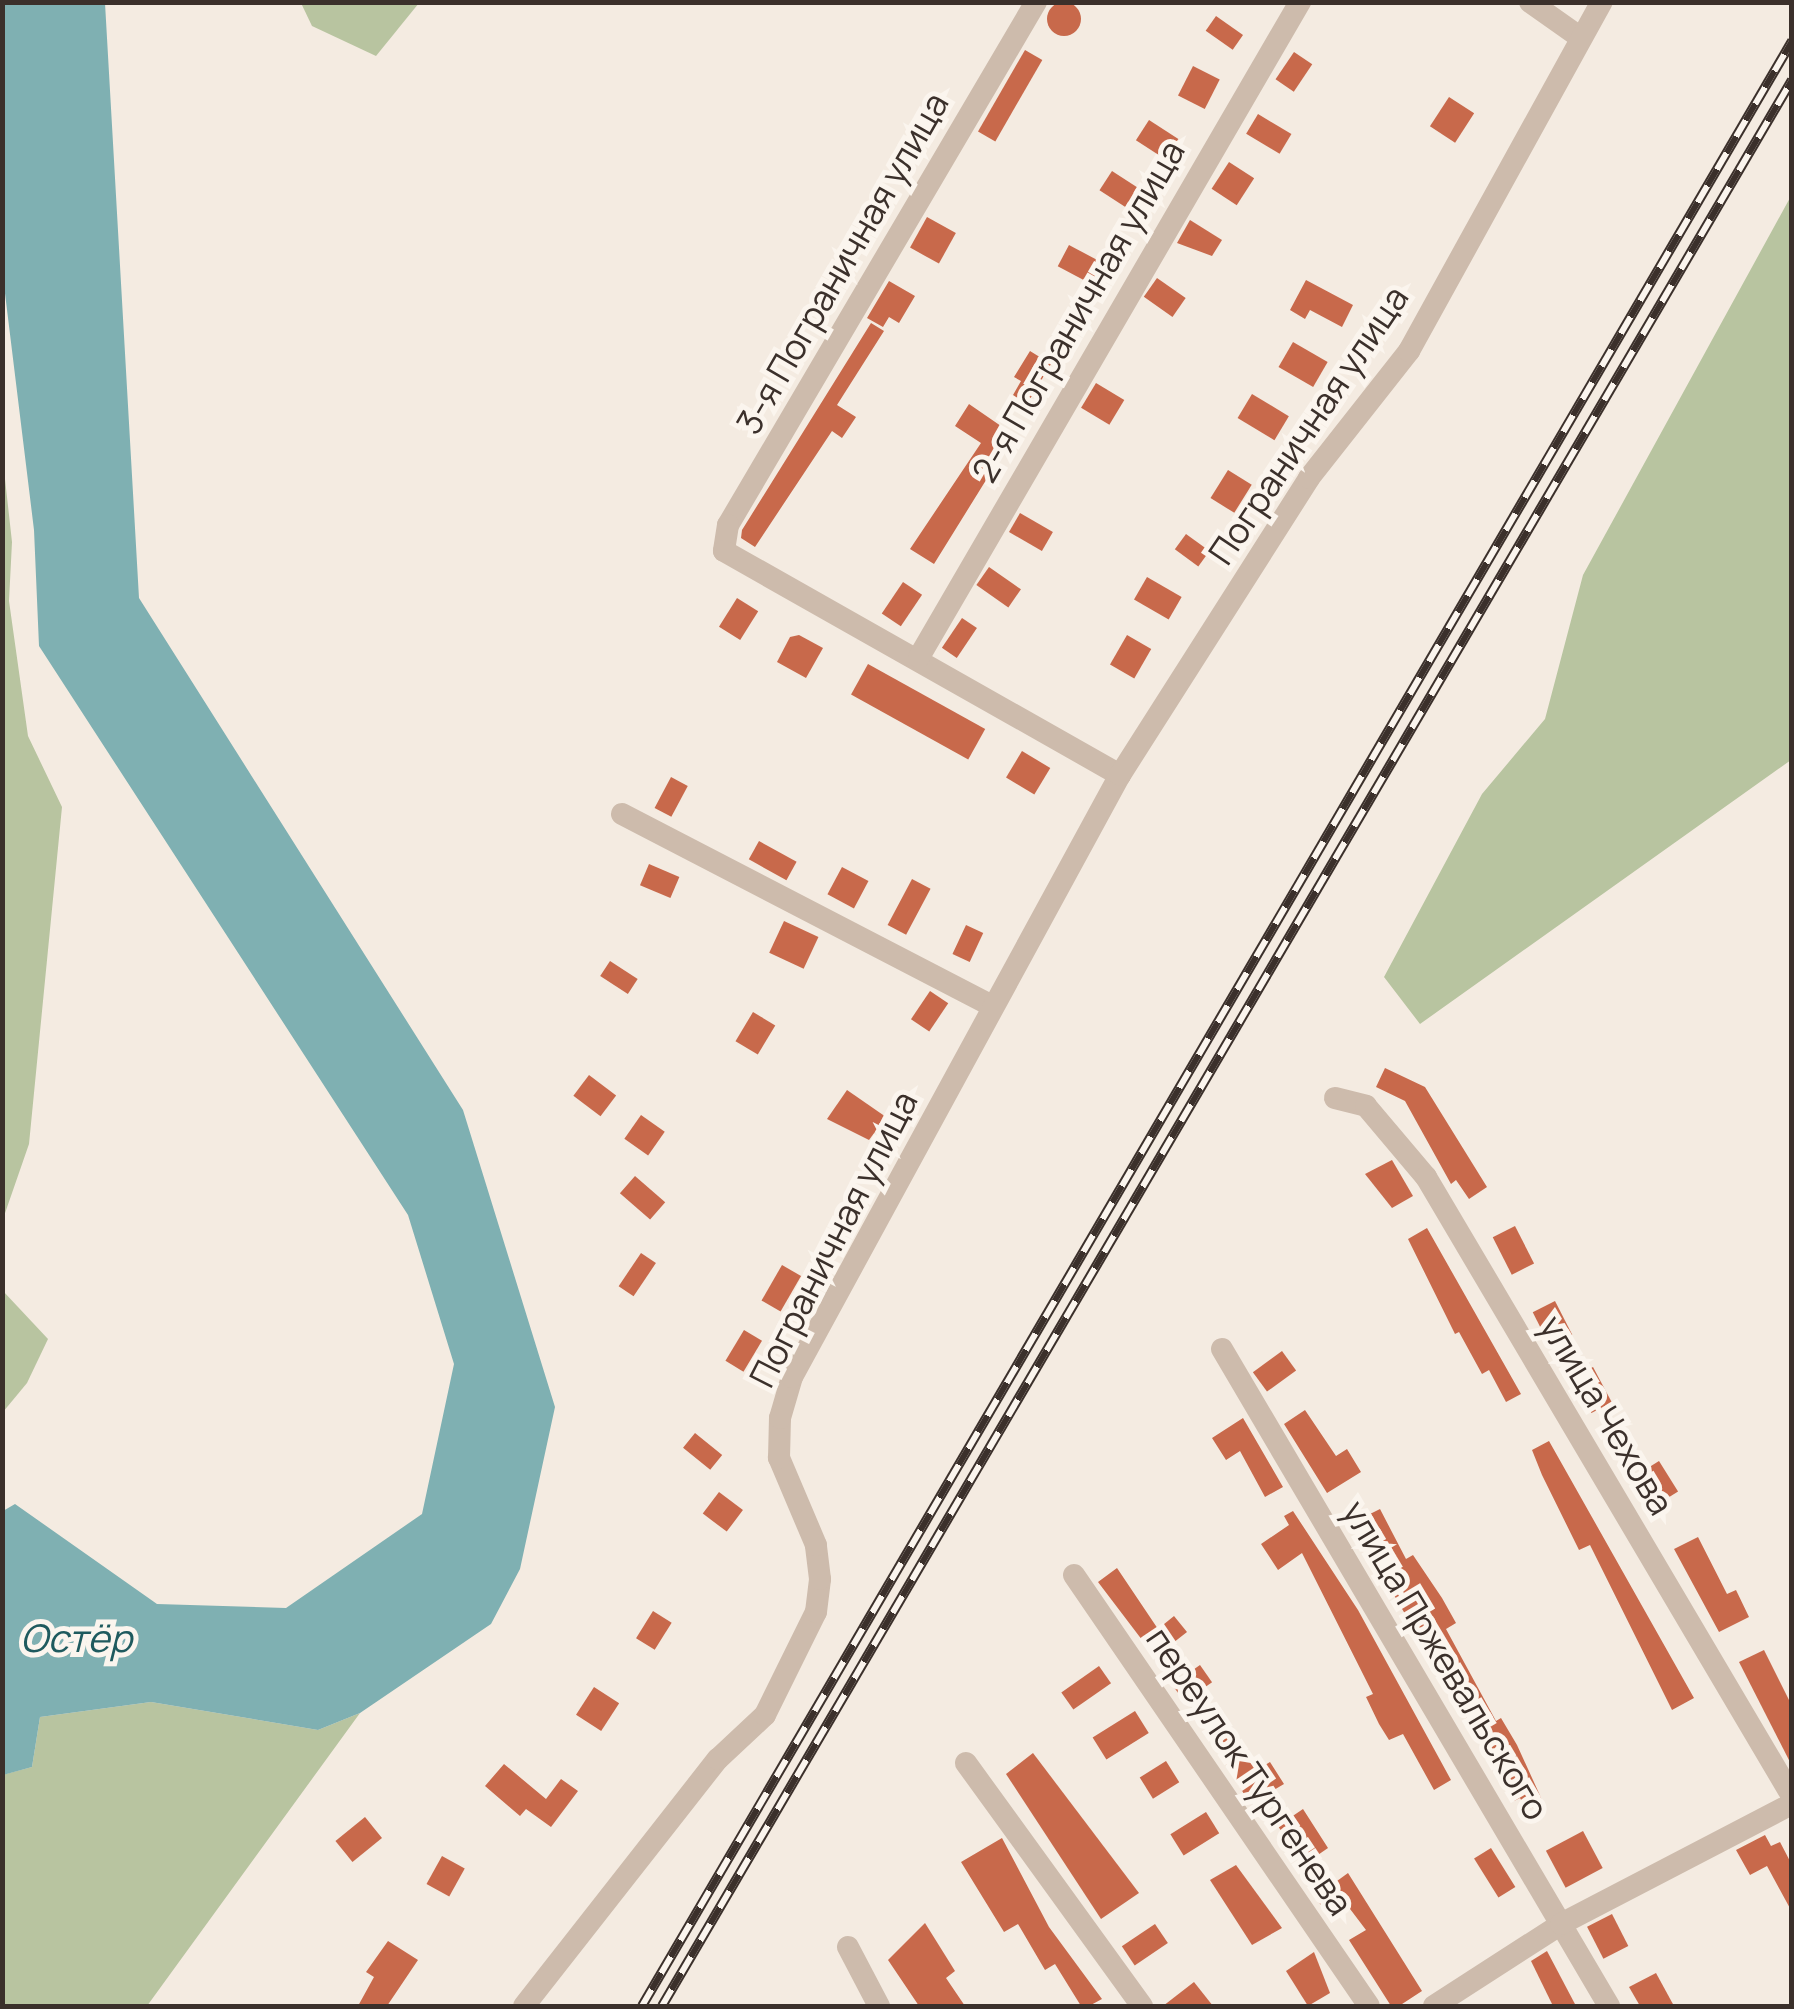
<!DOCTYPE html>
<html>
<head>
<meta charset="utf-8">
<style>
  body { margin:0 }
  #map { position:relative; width:1794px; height:2009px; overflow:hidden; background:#f4ebe1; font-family:Manrope,sans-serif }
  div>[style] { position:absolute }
  .green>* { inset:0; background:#b8c4a0 }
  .water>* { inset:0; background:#7fb0b2 }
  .building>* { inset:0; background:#c8694b; transform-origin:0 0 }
  .round { border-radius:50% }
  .minor>* { height:22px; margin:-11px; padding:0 11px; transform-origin:11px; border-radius:11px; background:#cdbbac }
  .rail>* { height:10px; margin-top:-5px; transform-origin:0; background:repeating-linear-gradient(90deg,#fbf5ee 0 19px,#3b302b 0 38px); box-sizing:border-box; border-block:2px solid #3b302b }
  span { translate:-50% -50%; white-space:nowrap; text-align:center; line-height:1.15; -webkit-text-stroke:10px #fbf5ee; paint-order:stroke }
  .street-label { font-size:35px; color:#3b302b }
  .water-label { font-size:38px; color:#1f5a5e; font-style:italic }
  .frame { position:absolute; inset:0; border:5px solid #3b302b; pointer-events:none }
</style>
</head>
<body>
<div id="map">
  <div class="green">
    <i style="clip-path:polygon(301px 3px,419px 3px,376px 56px,312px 26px)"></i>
    <i style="clip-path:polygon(1791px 196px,1791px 760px,1420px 1024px,1384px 977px,1482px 794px,1545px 719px,1583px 575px)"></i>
    <i style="clip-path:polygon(3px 461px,12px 542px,9px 601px,28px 736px,62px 807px,29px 1144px,3px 1219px)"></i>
    <i style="clip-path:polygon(3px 1291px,48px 1339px,27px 1383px,3px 1412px)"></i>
    <i style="clip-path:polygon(151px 1702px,318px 1730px,360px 1713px,147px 2006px,3px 2006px,2px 1775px,32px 1767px,40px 1717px)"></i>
  </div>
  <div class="water">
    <i style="clip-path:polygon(3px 2px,105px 3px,139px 598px,463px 1110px,555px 1407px,520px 1569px,491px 1624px,360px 1713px,318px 1730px,151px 1702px,40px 1717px,32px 1767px,3px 1775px,3px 1511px,15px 1504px,157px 1604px,286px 1608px,422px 1514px,454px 1364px,408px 1215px,39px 646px,34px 530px,2px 269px)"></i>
  </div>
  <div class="building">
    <i class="round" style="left:1047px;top:2px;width:34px;height:34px"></i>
    <i style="left:1216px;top:16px;width:33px;height:18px;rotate:35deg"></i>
    <i style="left:1025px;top:50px;width:20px;height:94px;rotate:30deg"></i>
    <i style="left:1294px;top:52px;width:22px;height:33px;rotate:34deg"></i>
    <i style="left:1193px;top:66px;width:30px;height:33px;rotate:27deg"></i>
    <i style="left:1449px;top:97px;width:30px;height:35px;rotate:33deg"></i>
    <i style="left:1258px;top:114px;width:39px;height:23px;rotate:31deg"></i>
    <i style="left:1149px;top:120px;width:35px;height:24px;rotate:33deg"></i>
    <i style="left:1229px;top:162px;width:30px;height:32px;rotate:33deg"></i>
    <i style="left:1112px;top:171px;width:46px;height:23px;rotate:33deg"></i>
    <i style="left:927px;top:217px;width:33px;height:35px;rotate:29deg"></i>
    <i style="clip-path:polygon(1190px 220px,1222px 240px,1212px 256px,1177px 243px)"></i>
    <i style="left:1069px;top:245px;width:40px;height:24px;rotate:28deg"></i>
    <i style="left:1157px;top:278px;width:35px;height:23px;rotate:35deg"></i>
    <i style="clip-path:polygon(1306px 280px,1353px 305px,1342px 327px,1310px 310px,1305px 319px,1290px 310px)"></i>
    <i style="clip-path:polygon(889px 281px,915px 296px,899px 323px,889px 317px,883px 327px,867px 318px)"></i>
    <i style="clip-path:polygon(871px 323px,884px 331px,837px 405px,856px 417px,842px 438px,832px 431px,755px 547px,741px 538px,742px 530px)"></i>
    <i style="left:1293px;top:342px;width:40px;height:29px;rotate:30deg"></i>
    <i style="clip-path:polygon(1030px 351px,1051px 364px,1027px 404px,1013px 395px,1021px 381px,1014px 377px)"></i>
    <i style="left:1096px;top:383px;width:33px;height:29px;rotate:31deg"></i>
    <i style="left:1252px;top:394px;width:43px;height:28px;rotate:31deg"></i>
    <i style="clip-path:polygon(969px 404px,1014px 435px,934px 564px,910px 549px,981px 443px,955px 426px)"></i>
    <i style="left:1228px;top:470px;width:28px;height:33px;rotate:32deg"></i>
    <i style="left:1020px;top:513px;width:38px;height:22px;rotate:30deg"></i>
    <i style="left:1186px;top:534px;width:29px;height:19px;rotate:36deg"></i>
    <i style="left:989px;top:567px;width:39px;height:22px;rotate:35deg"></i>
    <i style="left:1147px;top:577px;width:40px;height:26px;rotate:30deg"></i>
    <i style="left:903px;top:582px;width:23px;height:38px;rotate:34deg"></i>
    <i style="left:737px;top:598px;width:25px;height:34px;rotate:32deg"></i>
    <i style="left:962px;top:618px;width:18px;height:36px;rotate:34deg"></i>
    <i style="clip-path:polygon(799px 635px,823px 648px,806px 678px,777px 662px,790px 637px)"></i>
    <i style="left:1127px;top:635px;width:28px;height:34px;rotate:30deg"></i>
    <i style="left:868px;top:664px;width:134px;height:35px;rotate:29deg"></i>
    <i style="left:1022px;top:751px;width:33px;height:31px;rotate:31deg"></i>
    <i style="left:671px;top:777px;width:19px;height:35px;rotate:28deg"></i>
    <i style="left:759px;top:841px;width:43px;height:21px;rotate:29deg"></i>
    <i style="left:649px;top:864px;width:33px;height:23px;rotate:23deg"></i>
    <i style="left:842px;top:867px;width:30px;height:31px;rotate:28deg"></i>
    <i style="left:912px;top:879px;width:21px;height:52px;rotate:28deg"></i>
    <i style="left:784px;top:921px;width:38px;height:35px;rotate:25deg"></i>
    <i style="left:966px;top:925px;width:19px;height:32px;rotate:25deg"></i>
    <i style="left:610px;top:961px;width:33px;height:18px;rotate:33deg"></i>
    <i style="left:930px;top:991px;width:22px;height:34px;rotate:34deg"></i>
    <i style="left:753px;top:1012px;width:26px;height:34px;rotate:31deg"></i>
    <i style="clip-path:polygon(1385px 1068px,1425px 1087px,1487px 1187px,1469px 1199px,1456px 1180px,1451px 1184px,1405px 1101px,1376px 1087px)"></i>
    <i style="left:589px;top:1075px;width:34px;height:26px;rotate:37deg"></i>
    <i style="clip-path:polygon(847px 1090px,886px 1117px,869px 1140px,827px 1119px)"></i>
    <i style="left:641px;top:1115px;width:29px;height:29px;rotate:35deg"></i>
    <i style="clip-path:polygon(1392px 1160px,1413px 1196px,1392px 1208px,1365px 1174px)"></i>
    <i style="left:635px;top:1176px;width:40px;height:23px;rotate:41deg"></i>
    <i style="left:1515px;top:1226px;width:42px;height:25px;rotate:63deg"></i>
    <i style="clip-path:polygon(1427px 1228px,1521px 1394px,1506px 1402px,1489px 1370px,1482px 1374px,1459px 1332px,1455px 1334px,1408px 1239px)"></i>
    <i style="left:641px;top:1253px;width:18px;height:40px;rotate:34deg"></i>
    <i style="left:782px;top:1265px;width:22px;height:41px;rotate:30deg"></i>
    <i style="left:1555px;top:1301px;width:38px;height:25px;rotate:63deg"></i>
    <i style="left:744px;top:1330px;width:21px;height:36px;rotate:31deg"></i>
    <i style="left:1282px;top:1351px;width:24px;height:36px;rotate:54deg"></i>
    <i style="left:1593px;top:1367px;width:40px;height:23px;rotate:62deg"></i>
    <i style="clip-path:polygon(1305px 1410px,1336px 1456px,1347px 1449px,1361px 1472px,1327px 1493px,1284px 1424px)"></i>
    <i style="clip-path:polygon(1243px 1418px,1283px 1487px,1265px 1497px,1240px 1451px,1226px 1460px,1212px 1438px)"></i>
    <i style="left:695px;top:1433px;width:35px;height:19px;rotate:39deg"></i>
    <i style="clip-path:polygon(1549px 1441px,1694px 1698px,1672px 1710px,1590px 1545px,1579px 1550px,1542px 1475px,1532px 1450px)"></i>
    <i style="left:1659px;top:1461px;width:36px;height:34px;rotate:58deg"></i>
    <i style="left:719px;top:1492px;width:30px;height:27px;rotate:37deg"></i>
    <i style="clip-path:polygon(1380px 1509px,1406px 1559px,1413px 1555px,1442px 1598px,1456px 1623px,1446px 1629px,1496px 1721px,1501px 1718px,1517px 1745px,1543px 1802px,1527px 1810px,1520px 1798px,1514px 1801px,1352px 1523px)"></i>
    <i style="clip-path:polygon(1293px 1511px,1358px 1610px,1451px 1780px,1434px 1790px,1403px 1734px,1389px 1740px,1379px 1724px,1366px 1697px,1373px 1694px,1302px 1553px,1278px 1570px,1261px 1544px,1289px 1525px,1284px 1516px)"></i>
    <i style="clip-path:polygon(1698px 1537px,1727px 1594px,1736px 1590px,1749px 1617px,1719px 1632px,1674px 1549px)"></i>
    <i style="clip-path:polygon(1117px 1568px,1158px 1629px,1174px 1616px,1187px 1632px,1155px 1657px,1098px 1582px)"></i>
    <i style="left:653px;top:1611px;width:22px;height:32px;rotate:32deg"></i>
    <i style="clip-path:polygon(1764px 1650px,1792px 1706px,1792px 1766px,1739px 1662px)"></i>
    <i style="left:1200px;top:1665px;width:21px;height:34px;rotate:55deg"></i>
    <i style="left:1099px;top:1666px;width:21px;height:46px;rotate:55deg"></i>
    <i style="left:594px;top:1687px;width:30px;height:33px;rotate:33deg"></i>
    <i style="left:1135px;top:1711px;width:26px;height:50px;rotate:58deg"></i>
    <i style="clip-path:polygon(1230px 1727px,1257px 1770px,1270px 1762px,1284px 1784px,1250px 1804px,1211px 1739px)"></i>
    <i style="clip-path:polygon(1033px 1753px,1139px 1893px,1101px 1919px,1006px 1774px)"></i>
    <i style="left:1166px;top:1761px;width:25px;height:31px;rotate:58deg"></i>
    <i style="clip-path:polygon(504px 1764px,546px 1799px,561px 1779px,578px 1791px,551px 1827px,526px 1809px,520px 1816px,485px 1786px)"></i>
    <i style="clip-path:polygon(1303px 1809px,1328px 1848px,1312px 1859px,1306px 1851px,1298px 1857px,1278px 1826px)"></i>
    <i style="left:1206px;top:1812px;width:25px;height:42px;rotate:58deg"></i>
    <i style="left:365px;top:1817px;width:27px;height:38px;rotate:51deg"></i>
    <i style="left:1583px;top:1831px;width:42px;height:42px;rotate:62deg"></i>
    <i style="clip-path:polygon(1765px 1835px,1771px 1846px,1780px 1842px,1792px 1865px,1792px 1912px,1767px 1866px,1750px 1875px,1736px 1850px)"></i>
    <i style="clip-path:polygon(1002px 1838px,1049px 1927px,1102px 1999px,1089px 2006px,1081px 2006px,1055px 1964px,1045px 1970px,1018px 1924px,1004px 1932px,961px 1862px)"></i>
    <i style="left:1491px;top:1848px;width:46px;height:20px;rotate:58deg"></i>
    <i style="left:442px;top:1856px;width:26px;height:32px;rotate:29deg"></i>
    <i style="clip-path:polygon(1236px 1865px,1282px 1928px,1252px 1945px,1210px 1880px)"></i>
    <i style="clip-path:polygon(1348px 1873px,1422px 1991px,1399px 2006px,1391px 2006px,1349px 1940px,1366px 1930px,1344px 1901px,1327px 1913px,1315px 1897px)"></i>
    <i style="left:1612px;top:1914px;width:36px;height:28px;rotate:63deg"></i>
    <i style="clip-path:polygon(925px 1923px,955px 1971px,946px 1978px,965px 2006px,919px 2006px,888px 1960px)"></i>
    <i style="left:1155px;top:1924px;width:23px;height:40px;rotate:56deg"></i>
    <i style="clip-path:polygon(388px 1941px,418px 1960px,387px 2006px,358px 2006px,374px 1977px,366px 1972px)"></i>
    <i style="clip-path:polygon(1547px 1951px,1576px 2006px,1553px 2006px,1531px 1961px)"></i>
    <i style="clip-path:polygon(1314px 1952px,1330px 1993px,1308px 2006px,1286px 1971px)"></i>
    <i style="clip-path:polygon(1656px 1973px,1674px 2006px,1640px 2006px,1629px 1987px)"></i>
    <i style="clip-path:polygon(1194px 1982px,1213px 2006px,1163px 2006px)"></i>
  </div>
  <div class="minor">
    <i style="left:1036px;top:2px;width:607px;rotate:120.49deg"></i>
    <i style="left:728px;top:525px;width:26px;rotate:99deg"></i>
    <i style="left:724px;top:551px;width:455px;rotate:29.5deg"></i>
    <i style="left:1530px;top:2px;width:62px;rotate:35.2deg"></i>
    <i style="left:919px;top:657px;width:758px;rotate:-59.81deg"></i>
    <i style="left:622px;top:814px;width:417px;rotate:27.4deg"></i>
    <i style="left:1335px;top:1098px;width:32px;rotate:14deg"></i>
    <i style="left:1366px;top:1106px;width:93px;rotate:49.8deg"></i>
    <i style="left:1426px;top:1177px;width:719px;rotate:59.41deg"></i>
    <i style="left:1222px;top:1349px;width:763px;rotate:59.5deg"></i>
    <i style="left:1074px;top:1575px;width:522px;rotate:55.61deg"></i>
    <i style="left:966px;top:1763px;width:300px;rotate:54.1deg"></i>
    <i style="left:848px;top:1947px;width:67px;rotate:62.3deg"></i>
    <i style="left:524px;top:2006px;width:314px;rotate:-51.9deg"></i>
    <i style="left:718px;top:1759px;width:64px;rotate:-43.1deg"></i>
    <i style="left:765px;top:1715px;width:115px;rotate:-63.7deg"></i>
    <i style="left:816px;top:1612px;width:33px;rotate:-83deg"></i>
    <i style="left:820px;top:1579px;width:34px;rotate:-97deg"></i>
    <i style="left:816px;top:1545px;width:95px;rotate:-113deg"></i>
    <i style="left:779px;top:1458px;width:40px;rotate:-88.6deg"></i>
    <i style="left:780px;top:1418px;width:43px;rotate:-73.7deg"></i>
    <i style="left:792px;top:1377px;width:686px;rotate:-61.42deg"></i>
    <i style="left:1120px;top:775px;width:352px;rotate:-57.5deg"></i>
    <i style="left:1309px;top:478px;width:162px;rotate:-51.8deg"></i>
    <i style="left:1409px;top:351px;width:399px;rotate:-61.1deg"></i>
    <i style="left:1434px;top:2006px;width:151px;rotate:-32.8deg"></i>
    <i style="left:1561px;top:1924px;width:260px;rotate:-27.5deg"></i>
  </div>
  <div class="rail">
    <i style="left:642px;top:2006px;width:2277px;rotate:-59.66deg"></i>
    <i style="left:662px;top:2006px;width:2233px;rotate:-59.6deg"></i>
  </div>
  <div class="street-label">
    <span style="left:842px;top:263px;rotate:-60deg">3-я Пограничная улица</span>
    <span style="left:1078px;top:311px;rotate:-60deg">2-я Пограничная улица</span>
    <span style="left:1308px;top:425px;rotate:-56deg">Пограничная улица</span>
    <span style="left:833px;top:1239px;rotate:-63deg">Пограничная улица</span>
    <span style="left:1607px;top:1415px;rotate:59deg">улица Чехова</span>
    <span style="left:1446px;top:1660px;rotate:59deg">улица Пржевальского</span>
    <span style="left:1250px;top:1771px;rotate:56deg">переулок Тургенева</span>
  </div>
  <div class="water-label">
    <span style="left:76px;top:1638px">Остёр</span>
  </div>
  <div class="frame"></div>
</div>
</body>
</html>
